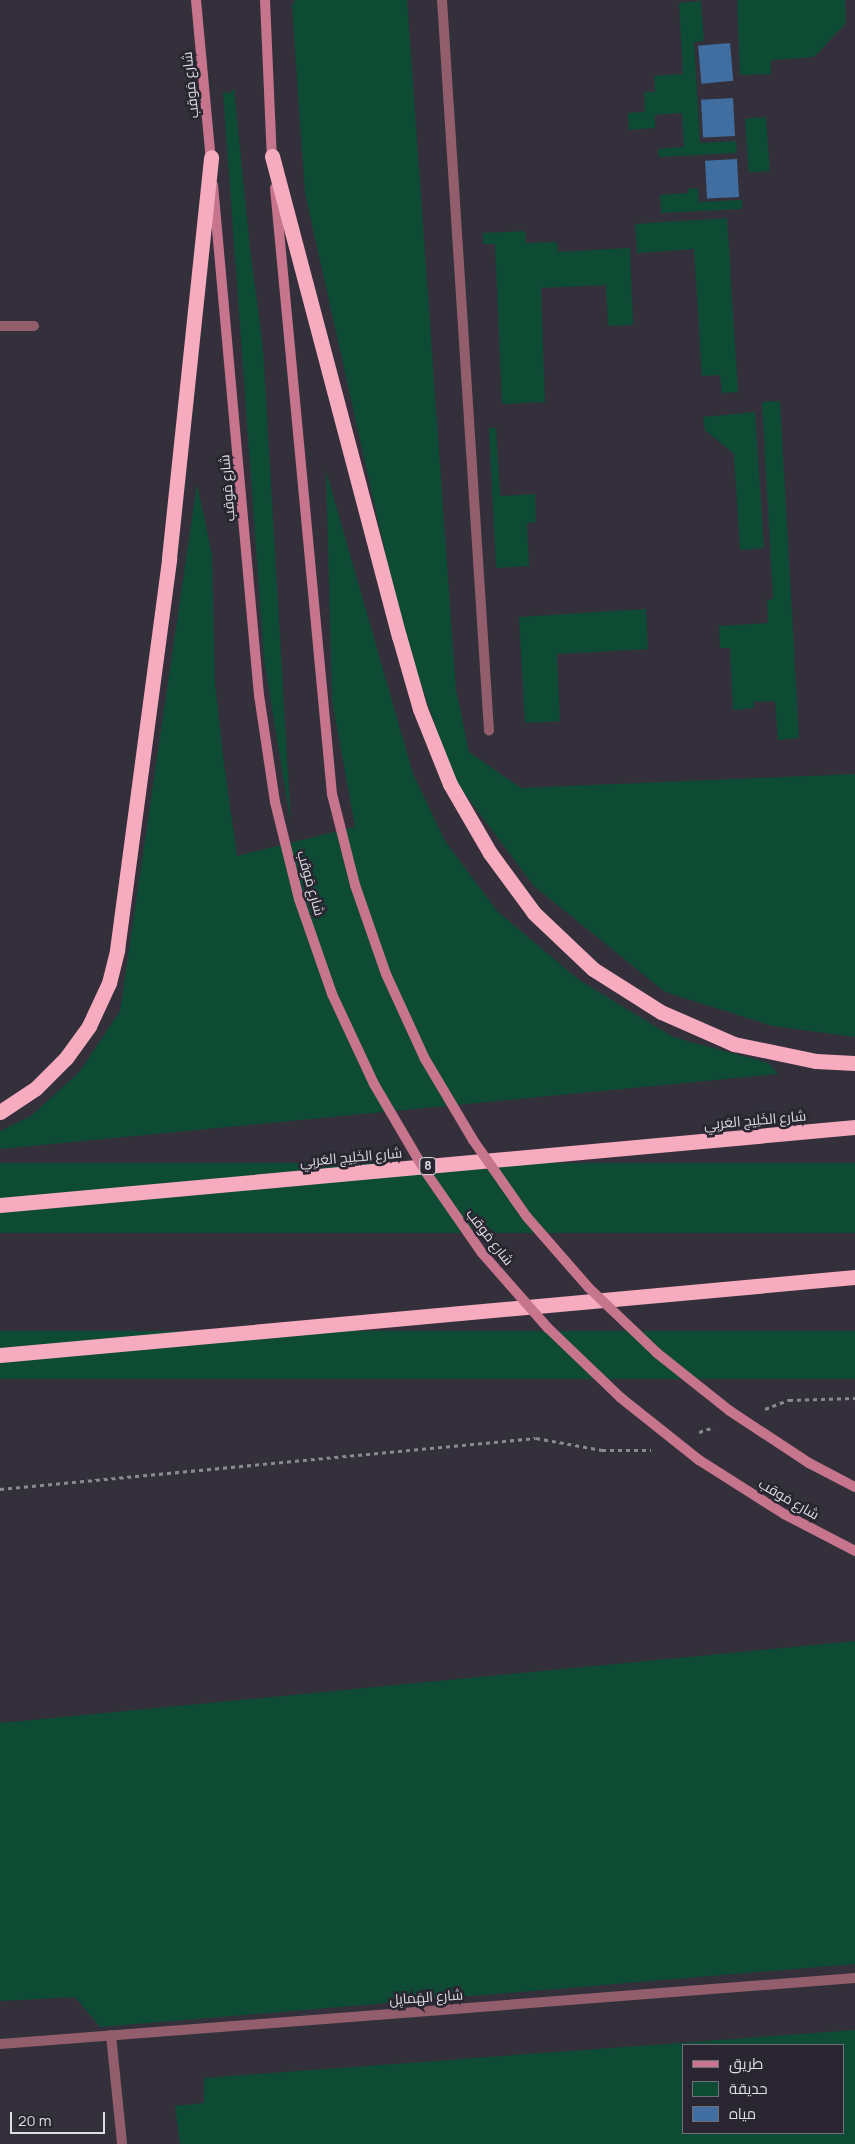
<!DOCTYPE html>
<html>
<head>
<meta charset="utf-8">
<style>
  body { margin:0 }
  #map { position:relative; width:855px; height:2144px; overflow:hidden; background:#33303b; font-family:Manrope,Cairo,sans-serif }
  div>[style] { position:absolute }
  .green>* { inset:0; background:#0e4b35; transform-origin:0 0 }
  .water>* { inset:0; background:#416ea0; transform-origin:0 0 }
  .path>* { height:3px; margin-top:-1.5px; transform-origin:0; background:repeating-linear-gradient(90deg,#8a8891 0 4px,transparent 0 8px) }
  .lane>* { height:10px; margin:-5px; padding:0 5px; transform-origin:5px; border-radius:5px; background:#925e6c }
  .street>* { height:10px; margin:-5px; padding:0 5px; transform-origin:5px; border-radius:5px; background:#925e6c }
  .secondary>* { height:10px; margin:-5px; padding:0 5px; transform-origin:5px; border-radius:5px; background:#c7758d }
  .highway>* { height:15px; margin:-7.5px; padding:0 7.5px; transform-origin:7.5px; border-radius:7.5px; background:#f7abbf }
  .secondary-bridge>* { height:10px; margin:-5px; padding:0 5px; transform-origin:5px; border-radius:5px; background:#c7758d }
  span { translate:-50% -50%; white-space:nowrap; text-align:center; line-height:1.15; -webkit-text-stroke:5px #292631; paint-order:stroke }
  .shield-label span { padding:1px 4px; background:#292631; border:1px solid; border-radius:4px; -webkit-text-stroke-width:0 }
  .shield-label { font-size:12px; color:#dedde4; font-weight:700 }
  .street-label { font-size:14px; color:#dedde4 }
  .legend { position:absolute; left:682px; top:2044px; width:162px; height:90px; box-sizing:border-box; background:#292631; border:1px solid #716f79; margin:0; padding:6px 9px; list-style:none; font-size:15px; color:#dedde4 }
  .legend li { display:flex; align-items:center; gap:10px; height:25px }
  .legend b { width:25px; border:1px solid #716f79 }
  .scale { position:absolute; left:10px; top:2112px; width:95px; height:22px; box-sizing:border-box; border:2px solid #dedde4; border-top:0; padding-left:6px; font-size:15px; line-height:18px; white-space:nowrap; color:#dedde4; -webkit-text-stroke:4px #292631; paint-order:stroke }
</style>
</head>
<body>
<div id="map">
  <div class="green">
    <i style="clip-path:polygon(295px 0,407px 0,456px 690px,469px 752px,521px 788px,855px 774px,855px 1037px,773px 1026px,665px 992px,534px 886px,453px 778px,402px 628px,305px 193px,292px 7px)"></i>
    <i style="clip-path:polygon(737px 0,845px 0,846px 23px,814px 57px,771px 60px,771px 74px,740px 75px)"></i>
    <i style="clip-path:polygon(701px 1px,704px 41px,694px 42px,700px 143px,736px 141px,737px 153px,659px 157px,658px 149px,684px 147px,682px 113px,655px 115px,655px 128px,629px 130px,628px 113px,645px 112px,644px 92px,655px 92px,654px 76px,683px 74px,679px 3px)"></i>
    <i style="clip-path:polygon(234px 89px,250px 249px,263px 348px,291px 825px,264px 659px,223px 91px,229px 94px)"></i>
    <i style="left:766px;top:117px;width:54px;height:21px;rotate:86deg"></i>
    <i style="clip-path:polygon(698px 188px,699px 202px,742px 200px,742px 209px,661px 213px,660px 195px,688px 193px,688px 189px)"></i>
    <i style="clip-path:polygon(727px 218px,738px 392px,722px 393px,720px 375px,702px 376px,694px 249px,637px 253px,635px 224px)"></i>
    <i style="clip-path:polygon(525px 231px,526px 243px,557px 242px,558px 252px,630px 248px,633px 325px,608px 326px,606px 285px,541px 288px,545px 402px,502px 404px,495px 244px,483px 244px,483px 233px)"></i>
    <i style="clip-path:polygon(780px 401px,799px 738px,778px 740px,775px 701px,754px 702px,754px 708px,733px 710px,730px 648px,720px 648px,719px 626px,768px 623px,767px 600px,773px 599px,762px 402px)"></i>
    <i style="clip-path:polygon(755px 412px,764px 548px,740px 550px,734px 454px,705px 430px,703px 417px)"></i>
    <i style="clip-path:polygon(489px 428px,496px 428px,500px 496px,535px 494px,536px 522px,527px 523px,529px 566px,496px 568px)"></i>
    <i style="clip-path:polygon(326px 471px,413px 774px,445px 841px,497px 911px,579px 980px,673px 1037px,769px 1063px,778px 1074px,0 1149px,0 1131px,31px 1116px,80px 1071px,120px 1011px,197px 484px,212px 555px,215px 684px,224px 764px,237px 856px,355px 827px,332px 700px)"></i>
    <i style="clip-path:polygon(646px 609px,648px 649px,557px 654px,560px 721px,525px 723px,519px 617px)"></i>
    <i style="left:855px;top:1163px;width:70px;height:858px;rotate:90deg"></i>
    <i style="left:855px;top:1331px;width:48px;height:859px;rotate:90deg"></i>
    <i style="clip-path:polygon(855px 1641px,855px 1964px,100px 2027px,75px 1997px,0 2001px,0 1723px)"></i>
    <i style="clip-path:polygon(evenodd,855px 2030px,855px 2144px,180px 2144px,175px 2106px,204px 2103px,204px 2078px,855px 2030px,684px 2045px,844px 2045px,844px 2133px,684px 2133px,684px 2045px)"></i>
  </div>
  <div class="water">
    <i style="left:730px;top:43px;width:38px;height:32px;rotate:85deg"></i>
    <i style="left:733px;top:98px;width:38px;height:32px;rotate:87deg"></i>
    <i style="left:737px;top:159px;width:38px;height:32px;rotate:87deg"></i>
  </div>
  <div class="path">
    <i style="left:765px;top:1409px;width:26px;rotate:-21deg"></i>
    <i style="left:789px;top:1400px;width:66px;rotate:-1.7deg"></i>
    <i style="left:699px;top:1432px;width:16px;rotate:-18deg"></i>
    <i style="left:0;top:1489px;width:538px;rotate:-5.44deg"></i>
    <i style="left:536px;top:1438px;width:67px;rotate:10.3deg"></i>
    <i style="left:602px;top:1450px;width:49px"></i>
  </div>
  <div class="lane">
    <i style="left:442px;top:0;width:732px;rotate:86.32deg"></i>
    <i style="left:111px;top:2035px;width:110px;rotate:84.2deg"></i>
  </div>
  <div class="street">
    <i style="left:0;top:326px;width:34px"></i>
    <i style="left:0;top:2044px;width:858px;rotate:-4.41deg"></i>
  </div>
  <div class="secondary">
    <i style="left:196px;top:0;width:164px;rotate:84.7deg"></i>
    <i style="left:265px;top:0;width:161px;rotate:87.5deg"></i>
    <i style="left:213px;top:185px;width:512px;rotate:84.85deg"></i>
    <i style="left:259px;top:695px;width:108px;rotate:81.5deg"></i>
    <i style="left:275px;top:188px;width:609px;rotate:84.63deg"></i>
  </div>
  <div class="highway">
    <i style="left:272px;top:156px;width:497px;rotate:75.2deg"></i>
    <i style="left:399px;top:636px;width:76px;rotate:74deg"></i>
    <i style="left:420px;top:709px;width:81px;rotate:68.2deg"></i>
    <i style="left:450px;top:784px;width:80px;rotate:59.9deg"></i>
    <i style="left:490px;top:853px;width:74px;rotate:53.7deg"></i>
    <i style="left:534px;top:913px;width:81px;rotate:43.5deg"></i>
    <i style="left:593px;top:969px;width:80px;rotate:32.3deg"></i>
    <i style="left:661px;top:1012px;width:80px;rotate:23.7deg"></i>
    <i style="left:734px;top:1044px;width:84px;rotate:11.7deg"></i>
    <i style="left:816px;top:1061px;width:39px;rotate:3deg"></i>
    <i style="left:0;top:1112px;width:43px;rotate:-33.7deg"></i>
    <i style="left:36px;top:1088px;width:42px;rotate:-45deg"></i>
    <i style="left:66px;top:1058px;width:39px;rotate:-54deg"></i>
    <i style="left:89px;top:1026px;width:47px;rotate:-65.1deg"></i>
    <i style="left:109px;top:983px;width:34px;rotate:-76deg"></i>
    <i style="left:117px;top:950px;width:395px;rotate:-82.4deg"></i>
    <i style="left:169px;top:558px;width:403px;rotate:-84deg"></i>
    <i style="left:0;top:1205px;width:859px;rotate:-5.21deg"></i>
    <i style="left:0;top:1355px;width:859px;rotate:-5.21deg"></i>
  </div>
  <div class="secondary-bridge">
    <i style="left:332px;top:794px;width:94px;rotate:75.8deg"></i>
    <i style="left:355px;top:885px;width:94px;rotate:70.8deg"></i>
    <i style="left:386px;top:974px;width:94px;rotate:65.4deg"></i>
    <i style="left:425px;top:1059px;width:94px;rotate:59.3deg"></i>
    <i style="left:473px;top:1140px;width:94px;rotate:55deg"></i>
    <i style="left:527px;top:1217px;width:94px;rotate:48.9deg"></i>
    <i style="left:589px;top:1288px;width:94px;rotate:43.7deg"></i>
    <i style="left:657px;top:1353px;width:93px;rotate:38.5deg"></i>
    <i style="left:730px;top:1411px;width:95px;rotate:33.4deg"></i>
    <i style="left:809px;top:1463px;width:52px;rotate:27.6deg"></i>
    <i style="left:275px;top:802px;width:100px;rotate:76.1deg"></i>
    <i style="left:299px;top:899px;width:101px;rotate:70.8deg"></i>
    <i style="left:332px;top:994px;width:99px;rotate:65deg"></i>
    <i style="left:374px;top:1084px;width:101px;rotate:59.6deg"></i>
    <i style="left:425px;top:1171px;width:100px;rotate:55.2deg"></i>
    <i style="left:482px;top:1253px;width:100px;rotate:48.7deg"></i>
    <i style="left:548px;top:1328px;width:101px;rotate:43.8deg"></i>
    <i style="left:621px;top:1398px;width:100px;rotate:38.5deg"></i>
    <i style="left:699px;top:1460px;width:101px;rotate:32.4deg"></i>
    <i style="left:784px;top:1514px;width:80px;rotate:27.5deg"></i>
  </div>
  <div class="shield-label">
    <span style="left:428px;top:1166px">8</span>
  </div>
  <div class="street-label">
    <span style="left:190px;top:85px;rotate:-96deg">شارع مَوقب</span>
    <span style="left:227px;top:488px;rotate:-95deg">شارع مَوقب</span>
    <span style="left:311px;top:883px;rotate:74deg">شارع مَوقب</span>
    <span style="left:755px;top:1120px;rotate:-5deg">شارع الخَلِيج العَربِي</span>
    <span style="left:351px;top:1157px;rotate:-5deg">شارع الخَلِيج العَربِي</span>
    <span style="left:490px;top:1237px;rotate:52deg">شارع مَوقب</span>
    <span style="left:789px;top:1499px;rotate:30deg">شارع مَوقب</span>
    <span style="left:426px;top:1997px;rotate:-4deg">شارع الهَمايِل</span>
  </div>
  <ul class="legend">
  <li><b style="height:6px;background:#c7758d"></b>طريق</li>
  <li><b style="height:14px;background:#0e4b35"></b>حديقة</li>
  <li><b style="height:14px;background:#416ea0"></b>مياه</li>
  </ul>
  <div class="scale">20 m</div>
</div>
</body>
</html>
